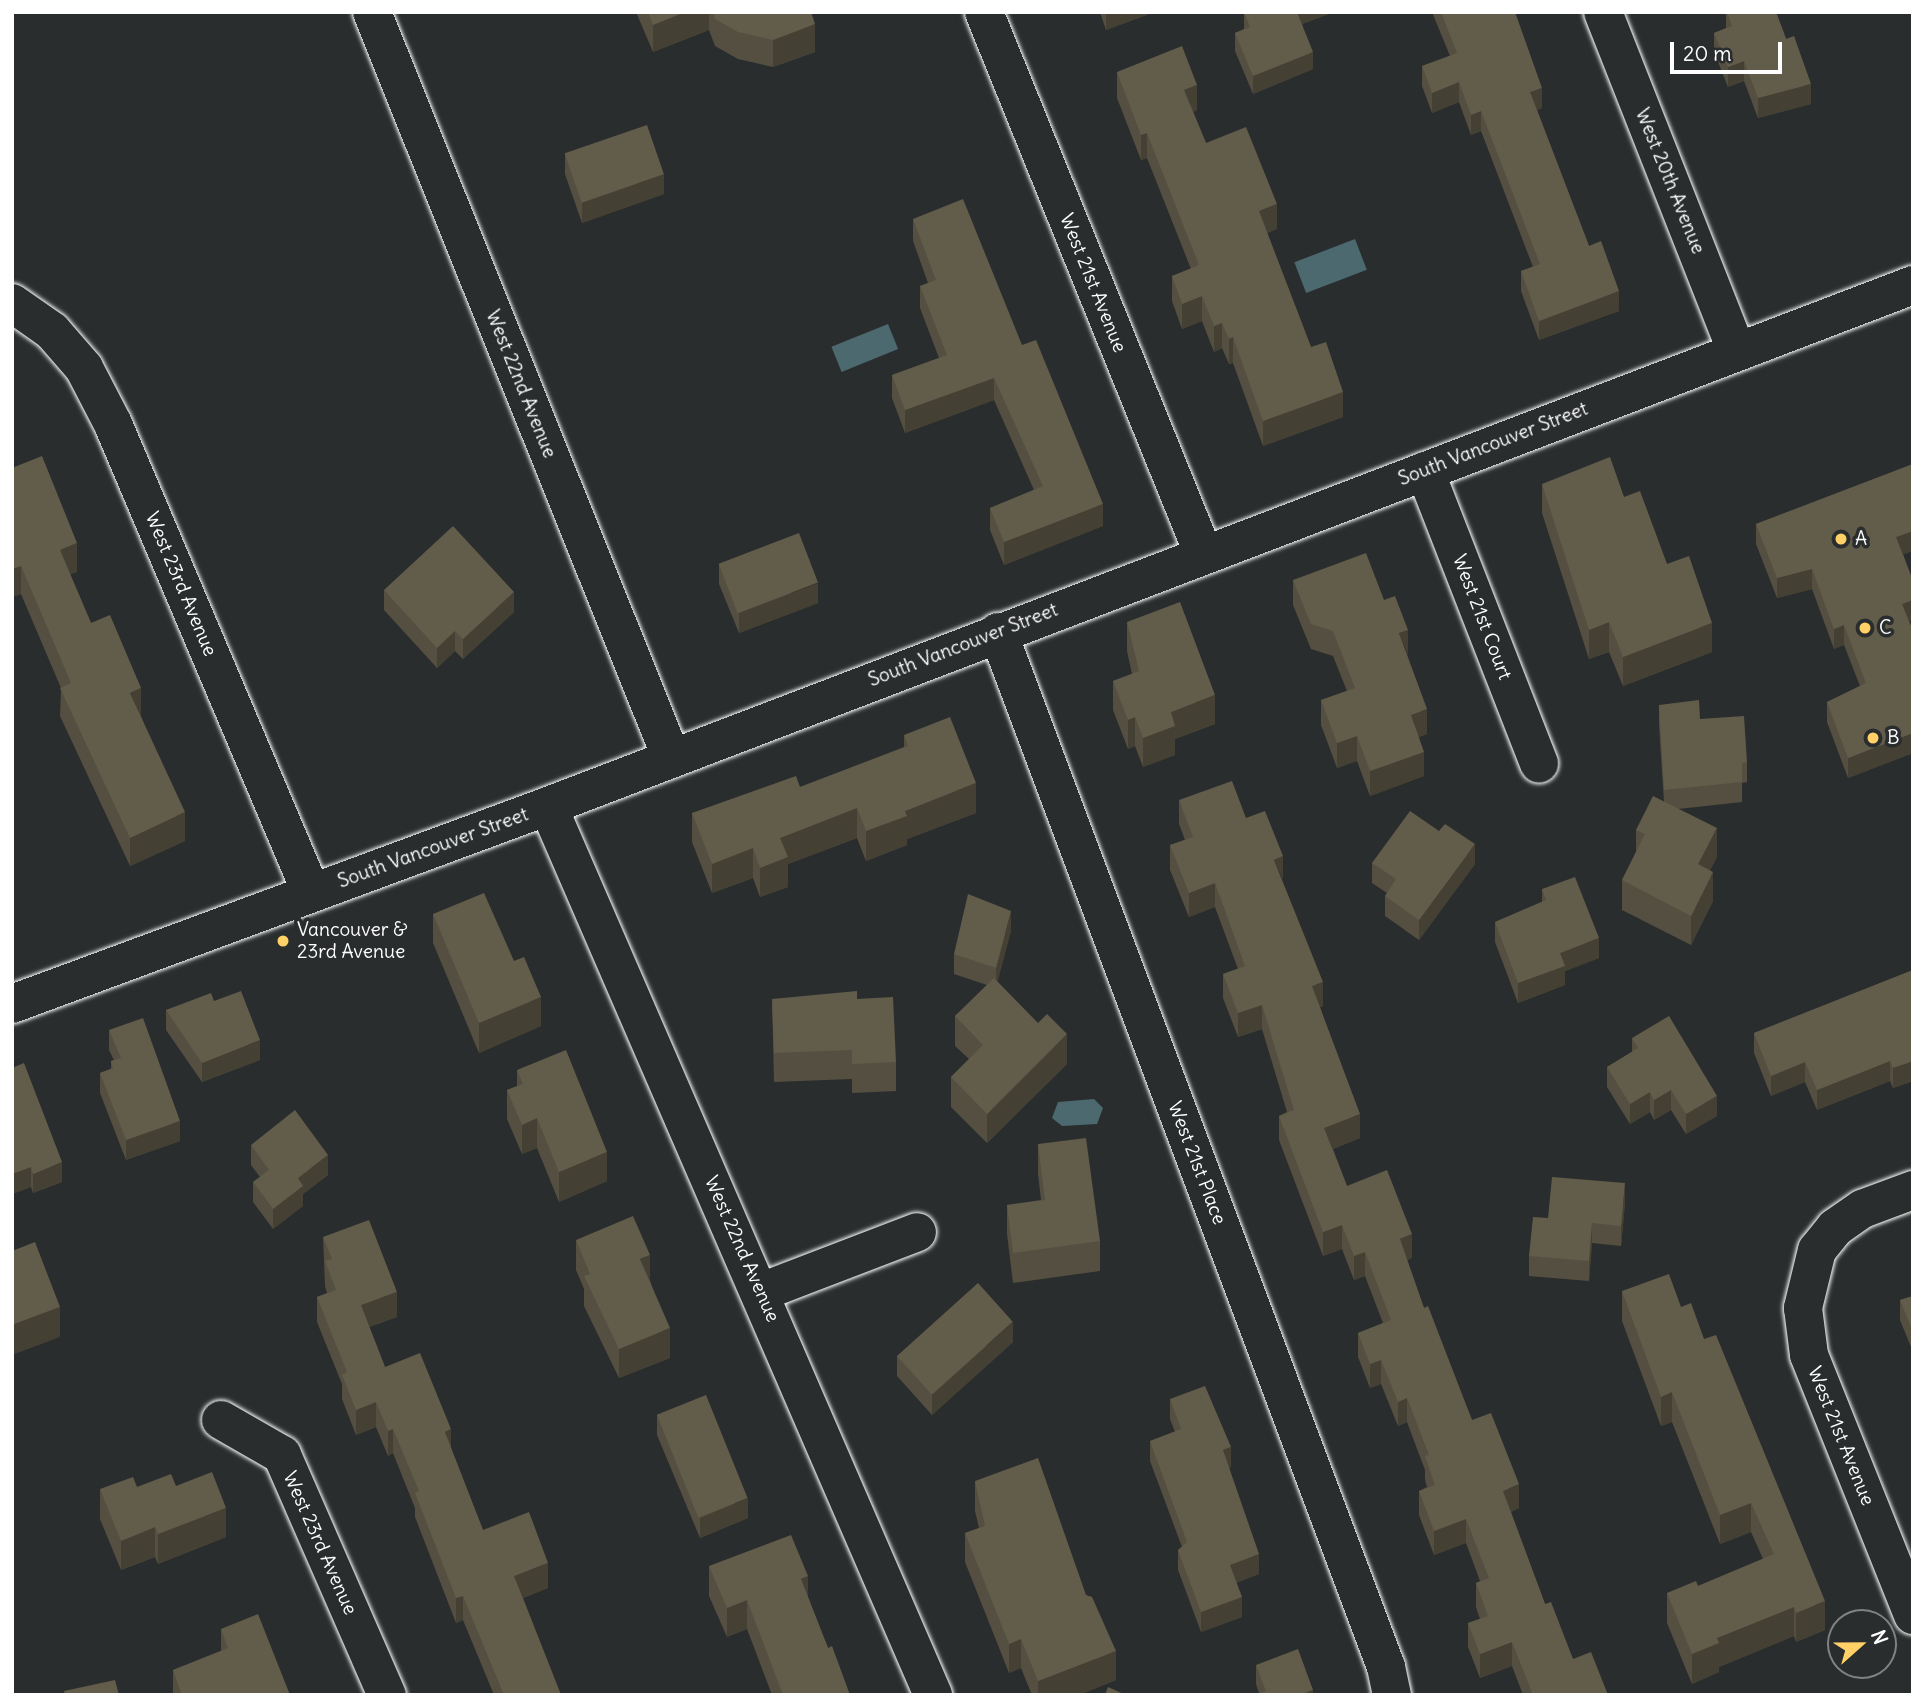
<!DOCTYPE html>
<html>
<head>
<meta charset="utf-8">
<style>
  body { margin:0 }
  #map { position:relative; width:1925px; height:1707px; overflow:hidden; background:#2a2d2e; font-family:Delius,sans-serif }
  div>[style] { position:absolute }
  .water>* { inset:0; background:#4b696e; transform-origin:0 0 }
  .roads { filter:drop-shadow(0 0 2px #fff) drop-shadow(0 0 2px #fff) }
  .minor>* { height:38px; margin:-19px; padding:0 19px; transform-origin:19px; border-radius:19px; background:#2a2d2e }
  .wall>* { inset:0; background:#544f40 }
  .shaded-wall>* { inset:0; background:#454034; transform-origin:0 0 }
  .building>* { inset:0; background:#625c4b; transform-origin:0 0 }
  .dots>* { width:19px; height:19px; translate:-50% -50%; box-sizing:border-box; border:4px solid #2a2d2e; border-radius:50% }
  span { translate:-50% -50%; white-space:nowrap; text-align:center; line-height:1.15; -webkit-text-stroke:7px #2a2d2e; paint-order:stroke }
  .street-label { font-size:19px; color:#fff }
  .poi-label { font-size:19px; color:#fff }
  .left { translate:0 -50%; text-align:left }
  .frame { position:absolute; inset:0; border:14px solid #fff; pointer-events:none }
  .north { position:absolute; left:1827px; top:1609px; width:70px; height:70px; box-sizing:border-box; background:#2a2d2e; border:2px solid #7f8182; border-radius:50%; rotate:69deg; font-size:19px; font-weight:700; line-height:28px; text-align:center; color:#fff }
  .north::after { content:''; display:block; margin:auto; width:24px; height:32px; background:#ffd166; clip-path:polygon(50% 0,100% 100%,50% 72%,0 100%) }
  .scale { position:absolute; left:1670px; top:42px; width:112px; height:32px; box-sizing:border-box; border:4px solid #fff; border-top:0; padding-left:9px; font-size:21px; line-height:24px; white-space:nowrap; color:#fff; -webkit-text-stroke:5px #2a2d2e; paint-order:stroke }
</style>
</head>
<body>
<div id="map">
  <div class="water">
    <i style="left:1355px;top:239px;width:33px;height:65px;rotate:69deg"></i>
    <i style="left:888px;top:324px;width:27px;height:61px;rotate:68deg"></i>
    <i style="clip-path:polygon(1094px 1099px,1103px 1108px,1097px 1124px,1062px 1126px,1052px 1118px,1058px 1102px)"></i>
  </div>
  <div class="roads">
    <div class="minor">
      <i style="left:372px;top:12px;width:803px;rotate:68.13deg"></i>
      <i style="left:984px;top:12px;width:584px;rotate:67.96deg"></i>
      <i style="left:1603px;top:12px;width:363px;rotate:68.5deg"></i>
      <i style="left:12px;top:303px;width:49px;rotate:35deg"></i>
      <i style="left:52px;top:331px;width:49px;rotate:49.1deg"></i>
      <i style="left:84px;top:368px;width:63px;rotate:62.6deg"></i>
      <i style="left:113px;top:424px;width:508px;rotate:67.07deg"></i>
      <i style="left:1425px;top:471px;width:314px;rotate:68.7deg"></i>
      <i style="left:998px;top:632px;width:1105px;rotate:69.45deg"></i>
      <i style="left:1386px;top:1667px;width:29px;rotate:78deg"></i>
      <i style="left:548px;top:806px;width:969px;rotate:66.58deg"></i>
      <i style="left:12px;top:1004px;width:571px;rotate:-20.27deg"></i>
      <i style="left:548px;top:806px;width:1461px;rotate:-20.89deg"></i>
      <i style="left:1913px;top:1190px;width:54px;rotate:159.6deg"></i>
      <i style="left:1862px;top:1209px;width:33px;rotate:145deg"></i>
      <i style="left:1835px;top:1228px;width:28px;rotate:129deg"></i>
      <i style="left:1817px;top:1250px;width:60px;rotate:103.6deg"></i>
      <i style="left:1803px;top:1308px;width:47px;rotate:82.7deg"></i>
      <i style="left:1809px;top:1355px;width:280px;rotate:68.2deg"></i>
      <i style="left:761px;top:1292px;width:167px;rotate:-21deg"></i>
      <i style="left:221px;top:1420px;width:70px;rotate:29.8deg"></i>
      <i style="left:282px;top:1455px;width:262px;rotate:66.4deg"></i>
    </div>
  </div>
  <div class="wall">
    <i style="clip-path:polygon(636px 12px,811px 12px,815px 52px,773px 67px,738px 59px,715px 46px,709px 30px,653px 52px)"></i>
    <i style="clip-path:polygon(1100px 12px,1149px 12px,1149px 14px,1106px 30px)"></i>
    <i style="clip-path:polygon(1244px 12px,1334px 12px,1302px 24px,1313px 69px,1253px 94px,1235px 51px,1235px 33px,1244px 29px)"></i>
    <i style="clip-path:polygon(1432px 12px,1515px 12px,1542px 108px,1537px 110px,1589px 246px,1619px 311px,1539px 340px,1521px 291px,1521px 271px,1533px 267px,1481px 131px,1471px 135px,1459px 102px,1432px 113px,1422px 86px,1422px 66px,1450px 56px)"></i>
    <i style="clip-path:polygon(1726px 12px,1776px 12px,1811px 104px,1758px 118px,1744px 81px,1728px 87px,1714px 52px,1714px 33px,1726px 28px)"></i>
    <i style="clip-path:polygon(1117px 72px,1197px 110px,1193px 112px,1206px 143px,1277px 229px,1267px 233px,1311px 347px,1343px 417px,1263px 446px,1233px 363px,1229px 364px,1222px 348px,1214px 352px,1202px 321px,1182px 329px,1172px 301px,1172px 276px,1191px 269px,1147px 158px,1141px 160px,1117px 98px)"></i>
    <i style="clip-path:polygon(565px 154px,664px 194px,582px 223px,565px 174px)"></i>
    <i style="clip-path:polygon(913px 219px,1022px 345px,1103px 526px,1004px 565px,990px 530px,990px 508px,1034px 490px,994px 400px,905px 433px,892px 398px,892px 375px,939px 358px,920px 308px,920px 286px,928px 283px,913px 241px)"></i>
    <i style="clip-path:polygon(1913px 464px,1913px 551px,1903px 554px,1913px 581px,1913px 620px,1909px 621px,1913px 631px,1913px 753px,1848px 778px,1827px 722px,1827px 702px,1860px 686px,1844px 645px,1834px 649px,1812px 589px,1777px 598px,1756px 544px,1756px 524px)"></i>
    <i style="clip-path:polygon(12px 468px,77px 572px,70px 574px,91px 623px,141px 716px,185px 841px,130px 866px,60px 716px,61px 688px,21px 594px,12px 597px)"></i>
    <i style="clip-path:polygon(1542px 484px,1624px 497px,1667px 564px,1712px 652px,1623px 686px,1609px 652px,1589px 659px,1542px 513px)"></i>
    <i style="clip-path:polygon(719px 564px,818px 603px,739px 633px,719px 584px)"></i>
    <i style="clip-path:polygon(1293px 580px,1384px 600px,1407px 655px,1427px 734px,1419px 737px,1424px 776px,1370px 796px,1357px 761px,1337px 768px,1321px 725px,1321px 700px,1347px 691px,1333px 656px,1311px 649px,1293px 605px)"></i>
    <i style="clip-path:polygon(384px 590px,514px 612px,463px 659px,455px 651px,437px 668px,384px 610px)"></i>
    <i style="clip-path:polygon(1127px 622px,1215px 724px,1175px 739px,1175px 755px,1143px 767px,1135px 746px,1128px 749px,1113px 710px,1113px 681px,1132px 674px,1127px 651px)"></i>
    <i style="clip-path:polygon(1659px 705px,1700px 719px,1747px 762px,1747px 782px,1742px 783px,1742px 802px,1678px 809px,1717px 857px,1710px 870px,1713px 901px,1691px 945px,1622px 910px,1622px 880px,1636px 852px,1636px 830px,1664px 802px,1659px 725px)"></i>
    <i style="clip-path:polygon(904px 735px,976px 813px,907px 839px,907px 845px,866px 861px,857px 838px,788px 864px,788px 887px,760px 897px,753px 878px,712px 893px,692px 842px,692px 813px,800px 787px,904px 747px)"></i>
    <i style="clip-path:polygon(1179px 800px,1246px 818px,1282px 881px,1323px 1006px,1320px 1007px,1360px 1138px,1333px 1149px,1347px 1186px,1412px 1258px,1407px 1260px,1424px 1308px,1472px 1420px,1519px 1508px,1511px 1512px,1545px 1604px,1573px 1659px,1608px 1695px,1523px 1695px,1512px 1666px,1480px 1678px,1468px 1647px,1468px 1623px,1480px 1619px,1476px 1607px,1476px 1583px,1480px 1581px,1466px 1543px,1434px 1555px,1419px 1515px,1419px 1491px,1427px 1487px,1425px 1480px,1425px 1470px,1407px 1422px,1398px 1426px,1381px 1384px,1370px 1388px,1358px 1357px,1358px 1333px,1383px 1323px,1365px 1276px,1354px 1280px,1342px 1249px,1323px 1256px,1279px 1140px,1279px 1116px,1287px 1112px,1262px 1029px,1238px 1037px,1223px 998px,1223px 974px,1238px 969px,1215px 907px,1189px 917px,1170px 870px,1170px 845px,1185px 840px,1179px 824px)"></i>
    <i style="clip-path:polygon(1439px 831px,1475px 864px,1419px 940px,1385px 916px,1385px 896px,1387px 893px,1372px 883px,1372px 863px)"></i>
    <i style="clip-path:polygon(1542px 889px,1599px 958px,1565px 971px,1565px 985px,1518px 1003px,1495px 942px,1495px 922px,1542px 902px)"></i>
    <i style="clip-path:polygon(433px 914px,514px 961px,541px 1026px,479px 1053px,433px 943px)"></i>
    <i style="clip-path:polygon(1011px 931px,997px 981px,1067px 1064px,987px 1143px,951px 1107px,951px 1077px,969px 1059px,955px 1046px,955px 1016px,987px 985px,954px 974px,954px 954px)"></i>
    <i style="clip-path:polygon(1913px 970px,1913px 1081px,1893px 1088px,1890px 1081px,1817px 1110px,1805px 1082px,1771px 1096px,1754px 1053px,1754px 1033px)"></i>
    <i style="clip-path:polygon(772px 999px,857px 999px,896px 1062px,896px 1091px,852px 1093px,852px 1079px,774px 1082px)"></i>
    <i style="clip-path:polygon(214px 1001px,260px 1060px,202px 1082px,166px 1030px,166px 1010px)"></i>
    <i style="clip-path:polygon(109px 1030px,180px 1141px,126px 1160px,100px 1093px,100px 1073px,111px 1069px,111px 1061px,114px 1060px,109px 1050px)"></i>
    <i style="clip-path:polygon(1632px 1038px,1717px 1116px,1686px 1134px,1671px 1110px,1654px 1120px,1650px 1112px,1630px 1124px,1607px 1087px,1607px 1067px,1632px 1052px)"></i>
    <i style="clip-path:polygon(12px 1068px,62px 1182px,33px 1193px,31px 1187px,12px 1194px)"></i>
    <i style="clip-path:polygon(517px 1070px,607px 1181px,559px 1202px,537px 1148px,522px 1154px,507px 1119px,507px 1090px,517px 1086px)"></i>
    <i style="clip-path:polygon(1038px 1144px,1100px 1241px,1100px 1271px,1013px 1283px,1007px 1234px,1007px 1205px,1041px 1200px,1038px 1174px)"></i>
    <i style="clip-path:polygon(251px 1145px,328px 1175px,303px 1194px,303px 1206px,273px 1229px,253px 1202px,253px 1182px,260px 1177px,251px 1165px)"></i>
    <i style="clip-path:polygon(1625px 1203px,1621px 1246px,1592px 1243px,1589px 1281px,1529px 1276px,1529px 1256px,1548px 1218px)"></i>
    <i style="clip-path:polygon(323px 1237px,397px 1317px,369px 1327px,385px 1367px,451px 1449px,483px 1530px,548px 1588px,523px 1598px,561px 1695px,494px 1695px,463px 1620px,456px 1623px,415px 1517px,415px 1508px,393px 1453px,388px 1456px,376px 1427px,356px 1435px,342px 1399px,342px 1384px,317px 1322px,317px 1297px,327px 1293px,325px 1286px)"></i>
    <i style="clip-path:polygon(576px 1240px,650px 1280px,670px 1358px,619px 1378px,584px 1306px,584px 1289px,576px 1270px)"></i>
    <i style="clip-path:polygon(1622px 1291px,1681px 1307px,1704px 1339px,1825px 1630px,1796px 1642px,1794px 1636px,1719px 1667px,1719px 1672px,1692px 1684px,1667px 1623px,1667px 1593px,1698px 1586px,1763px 1559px,1751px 1532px,1720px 1544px,1672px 1422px,1661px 1426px,1622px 1321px)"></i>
    <i style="clip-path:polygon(1913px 1296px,1913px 1352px,1900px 1320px,1900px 1300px)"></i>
    <i style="clip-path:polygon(1013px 1342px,932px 1415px,897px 1376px,897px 1356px)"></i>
    <i style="clip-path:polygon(1170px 1399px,1231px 1467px,1229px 1468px,1259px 1574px,1236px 1583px,1242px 1617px,1201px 1632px,1178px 1570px,1178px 1550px,1182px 1547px,1150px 1461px,1150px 1441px,1175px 1432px,1170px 1419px)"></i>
    <i style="clip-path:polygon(657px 1415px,748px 1518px,700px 1538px,657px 1435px)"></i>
    <i style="clip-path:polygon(975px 1481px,1086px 1595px,1116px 1680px,1079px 1695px,1032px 1695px,1021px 1668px,1009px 1673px,965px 1562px,965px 1533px,979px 1528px,975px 1511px)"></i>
    <i style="clip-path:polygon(176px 1486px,226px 1537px,158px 1564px,155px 1557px,121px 1570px,100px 1519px,100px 1489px)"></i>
    <i style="clip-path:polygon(709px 1566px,808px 1597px,828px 1648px,850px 1695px,772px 1695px,747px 1629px,727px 1637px,709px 1596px)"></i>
    <i style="clip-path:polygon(221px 1629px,290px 1695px,173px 1695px,173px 1670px,221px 1651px)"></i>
    <i style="clip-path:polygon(1256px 1665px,1313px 1695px,1259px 1693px,1256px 1684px)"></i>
  </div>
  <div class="shaded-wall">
    <i style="clip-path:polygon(685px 12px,709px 12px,709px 30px,653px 52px,653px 25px)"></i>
    <i style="clip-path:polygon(1106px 12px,1149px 12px,1149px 14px,1106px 30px)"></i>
    <i style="clip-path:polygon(1295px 12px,1334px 12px,1295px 27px)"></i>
    <i style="clip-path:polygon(815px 24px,815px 52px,773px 67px,773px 40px)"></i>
    <i style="clip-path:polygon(1313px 52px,1313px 69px,1253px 94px,1253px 76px)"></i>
    <i style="clip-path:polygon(1744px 61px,1744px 81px,1728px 87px,1728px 67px)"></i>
    <i style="clip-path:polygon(1459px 82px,1459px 102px,1432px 113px,1432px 93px)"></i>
    <i style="clip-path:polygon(1811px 84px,1811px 104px,1758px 118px,1758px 98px)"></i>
    <i style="clip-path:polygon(1197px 85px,1197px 110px,1184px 116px,1184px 90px)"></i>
    <i style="clip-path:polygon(1542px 88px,1542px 108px,1530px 112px,1530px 92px)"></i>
    <i style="clip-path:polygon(1481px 111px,1481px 131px,1471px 135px,1471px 115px)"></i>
    <i style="clip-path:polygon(1147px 133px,1147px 158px,1141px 160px,1141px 135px)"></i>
    <i style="clip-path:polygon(664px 174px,664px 194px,582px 223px,582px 203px)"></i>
    <i style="clip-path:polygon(1277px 204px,1277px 229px,1259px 236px,1259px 211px)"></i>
    <i style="clip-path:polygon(1619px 291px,1619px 311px,1539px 340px,1539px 321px)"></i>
    <i style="clip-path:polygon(1202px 296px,1202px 321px,1182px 329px,1182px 304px)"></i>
    <i style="clip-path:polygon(1222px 323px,1222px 348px,1214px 352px,1214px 326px)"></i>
    <i style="left:1233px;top:337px;width:26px;height:4px;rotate:90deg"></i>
    <i style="clip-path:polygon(994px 378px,994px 400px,905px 433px,905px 410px)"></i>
    <i style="clip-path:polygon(1343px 392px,1343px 417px,1263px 446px,1263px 421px)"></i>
    <i style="clip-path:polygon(1103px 504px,1103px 526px,1004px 565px,1004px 542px)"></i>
    <i style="clip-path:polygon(1913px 531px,1913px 551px,1896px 557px,1896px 537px)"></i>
    <i style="clip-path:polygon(77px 543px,77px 572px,60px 578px,60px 550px)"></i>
    <i style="clip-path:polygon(21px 566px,21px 594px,12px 597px,12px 569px)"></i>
    <i style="clip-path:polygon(1812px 569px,1812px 589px,1777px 598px,1777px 578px)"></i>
    <i style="clip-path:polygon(818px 583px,818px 603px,739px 633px,739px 613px)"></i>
    <i style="clip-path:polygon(514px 592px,514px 612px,463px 659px,463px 639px)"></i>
    <i style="clip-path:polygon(1913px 600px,1913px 620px,1902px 624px,1902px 604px)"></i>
    <i style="clip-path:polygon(1609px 622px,1609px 652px,1589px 659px,1589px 630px)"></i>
    <i style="clip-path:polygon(1712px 623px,1712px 652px,1623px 686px,1623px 657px)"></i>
    <i style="clip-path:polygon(1844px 625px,1844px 645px,1834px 649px,1834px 629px)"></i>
    <i style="clip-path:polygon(1408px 630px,1408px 655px,1399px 633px)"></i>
    <i style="clip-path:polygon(455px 631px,455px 651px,437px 668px,437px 648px)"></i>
    <i style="clip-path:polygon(141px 688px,141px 717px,130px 693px)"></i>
    <i style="clip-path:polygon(1215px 695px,1215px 724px,1175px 739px,1175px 755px,1143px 767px,1143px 738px,1171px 712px)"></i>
    <i style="clip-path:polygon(1427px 709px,1427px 734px,1411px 739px,1411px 715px)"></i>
    <i style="clip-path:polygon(1135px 717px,1135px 746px,1128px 749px,1128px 720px)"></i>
    <i style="clip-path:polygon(1913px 733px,1913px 753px,1848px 778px,1848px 758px)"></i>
    <i style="clip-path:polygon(1357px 736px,1357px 761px,1337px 768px,1337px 743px)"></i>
    <i style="clip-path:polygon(1424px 752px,1424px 776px,1370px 796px,1370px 771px)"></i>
    <i style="clip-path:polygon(976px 783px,976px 813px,907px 839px,907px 845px,866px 861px,866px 831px,905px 811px)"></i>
    <i style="clip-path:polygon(857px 808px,857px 838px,788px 864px,788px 887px,760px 897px,760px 868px,780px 838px)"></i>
    <i style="clip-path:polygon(185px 812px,185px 841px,130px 866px,130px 838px)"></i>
    <i style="clip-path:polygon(1717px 828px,1717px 857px,1698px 894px,1698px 864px)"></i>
    <i style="clip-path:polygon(1475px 844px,1475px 864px,1419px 940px,1419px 920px)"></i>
    <i style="clip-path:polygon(753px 848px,753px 878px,712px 893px,712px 864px)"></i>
    <i style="clip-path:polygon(1283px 856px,1283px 880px,1274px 860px)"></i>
    <i style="clip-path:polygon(1713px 872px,1713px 901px,1691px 945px,1691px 916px)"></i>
    <i style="clip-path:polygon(1215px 883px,1215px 907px,1189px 917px,1189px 893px)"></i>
    <i style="clip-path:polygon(1011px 911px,1011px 931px,996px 988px,996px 968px)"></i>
    <i style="clip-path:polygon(1599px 938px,1599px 958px,1565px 971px,1565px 985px,1518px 1003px,1518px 983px,1560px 953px)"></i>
    <i style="clip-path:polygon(1323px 982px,1323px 1006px,1312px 1010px,1312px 986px)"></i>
    <i style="clip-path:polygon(541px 997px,541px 1026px,479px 1053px,479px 1023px)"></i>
    <i style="clip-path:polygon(1262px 1005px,1262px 1029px,1238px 1037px,1238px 1013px)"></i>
    <i style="clip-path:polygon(1067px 1034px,1067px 1064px,987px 1143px,987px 1114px)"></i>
    <i style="clip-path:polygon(260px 1040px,260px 1060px,202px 1082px,202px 1063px)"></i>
    <i style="clip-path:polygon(1890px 1061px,1890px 1081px,1817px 1110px,1817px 1090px)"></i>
    <i style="clip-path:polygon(1913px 1061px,1913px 1081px,1893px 1088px,1893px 1068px)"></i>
    <i style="clip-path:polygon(1805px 1062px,1805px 1082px,1771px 1096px,1771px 1076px)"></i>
    <i style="clip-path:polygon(1671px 1090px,1671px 1110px,1654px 1120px,1654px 1100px)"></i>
    <i style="clip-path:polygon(1650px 1092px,1650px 1112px,1630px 1124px,1630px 1104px)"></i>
    <i style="clip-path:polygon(1717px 1096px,1717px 1116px,1686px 1134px,1686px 1114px)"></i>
    <i style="clip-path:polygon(1360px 1114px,1360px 1138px,1324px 1152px,1324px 1128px)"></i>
    <i style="clip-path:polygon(537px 1118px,537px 1148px,522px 1154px,522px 1125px)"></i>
    <i style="clip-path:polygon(180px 1121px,180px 1141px,126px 1160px,126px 1140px)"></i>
    <i style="clip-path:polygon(607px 1152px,607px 1181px,559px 1202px,559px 1172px)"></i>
    <i style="clip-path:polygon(328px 1155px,328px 1175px,303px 1194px,303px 1206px,273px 1229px,273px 1209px,298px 1178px)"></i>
    <i style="clip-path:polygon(62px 1162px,62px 1182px,33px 1193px,33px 1174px)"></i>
    <i style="clip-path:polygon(31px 1167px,31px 1187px,12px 1194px,12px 1174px)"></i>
    <i style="clip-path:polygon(1625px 1183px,1625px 1203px,1621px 1246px,1621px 1226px)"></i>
    <i style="clip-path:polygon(1592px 1223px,1592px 1243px,1589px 1281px,1589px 1261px)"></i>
    <i style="clip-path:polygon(1342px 1225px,1342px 1249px,1323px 1256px,1323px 1232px)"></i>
    <i style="clip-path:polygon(1412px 1234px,1412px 1258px,1400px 1263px,1400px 1239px)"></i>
    <i style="clip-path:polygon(1365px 1252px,1365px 1276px,1354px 1280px,1354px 1256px)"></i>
    <i style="clip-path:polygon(650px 1255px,650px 1284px,640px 1259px)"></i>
    <i style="clip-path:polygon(397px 1292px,397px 1317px,361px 1330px,361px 1305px)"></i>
    <i style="clip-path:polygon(60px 1307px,60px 1337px,12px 1355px,12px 1325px)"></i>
    <i style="clip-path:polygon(1013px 1322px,1013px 1342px,932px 1415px,932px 1395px)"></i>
    <i style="clip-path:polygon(670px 1328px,670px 1358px,619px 1378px,619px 1349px)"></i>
    <i style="clip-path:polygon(1381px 1360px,1381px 1384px,1370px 1388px,1370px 1364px)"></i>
    <i style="clip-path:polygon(1672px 1392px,1672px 1422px,1661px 1426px,1661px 1397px)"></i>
    <i style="clip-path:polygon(1407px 1398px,1407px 1422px,1398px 1426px,1398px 1402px)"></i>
    <i style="clip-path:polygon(376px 1402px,376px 1427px,356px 1435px,356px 1410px)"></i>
    <i style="clip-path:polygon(393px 1429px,393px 1453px,388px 1456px,388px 1431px)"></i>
    <i style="clip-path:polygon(451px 1429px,451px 1454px,445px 1432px)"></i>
    <i style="clip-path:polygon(1231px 1447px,1231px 1467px,1223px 1470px,1223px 1450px)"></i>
    <i style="clip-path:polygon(1519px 1484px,1519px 1508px,1503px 1515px,1503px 1491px)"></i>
    <i style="clip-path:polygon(748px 1498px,748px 1518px,700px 1538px,700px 1518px)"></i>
    <i style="clip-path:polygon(1751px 1503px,1751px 1532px,1720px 1544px,1720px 1515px)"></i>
    <i style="clip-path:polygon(226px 1508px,226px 1537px,158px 1564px,158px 1534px)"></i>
    <i style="clip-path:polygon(1466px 1519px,1466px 1543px,1434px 1555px,1434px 1531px)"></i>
    <i style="clip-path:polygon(155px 1527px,155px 1557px,121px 1570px,121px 1541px)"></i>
    <i style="clip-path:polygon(1259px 1554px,1259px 1574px,1230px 1585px,1230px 1565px)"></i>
    <i style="clip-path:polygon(548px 1563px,548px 1588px,514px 1601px,514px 1576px)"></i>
    <i style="clip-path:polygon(808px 1576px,808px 1606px,801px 1579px)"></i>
    <i style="clip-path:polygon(463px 1596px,463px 1620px,456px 1623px,456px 1598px)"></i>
    <i style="clip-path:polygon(1242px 1597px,1242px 1617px,1201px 1632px,1201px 1612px)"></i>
    <i style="clip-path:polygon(747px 1600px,747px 1629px,727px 1637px,727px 1608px)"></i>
    <i style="clip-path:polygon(1825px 1601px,1825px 1630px,1796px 1642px,1796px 1613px)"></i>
    <i style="clip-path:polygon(1794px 1607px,1794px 1636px,1719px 1667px,1719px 1672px,1692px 1684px,1692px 1654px,1717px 1638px)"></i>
    <i style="clip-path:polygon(1021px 1639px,1021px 1668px,1009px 1673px,1009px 1644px)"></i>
    <i style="clip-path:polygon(1512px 1642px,1512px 1666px,1480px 1678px,1480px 1654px)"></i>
    <i style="clip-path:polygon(1116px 1651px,1116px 1680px,1079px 1695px,1038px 1695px,1038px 1681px)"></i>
    <i style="clip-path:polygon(1313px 1690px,1313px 1695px,1299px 1695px)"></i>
  </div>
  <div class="building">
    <i style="clip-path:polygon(648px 12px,685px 12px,653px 25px)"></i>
    <i style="clip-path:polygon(713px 12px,811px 12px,815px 24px,773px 40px,738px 32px,715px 19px)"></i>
    <i style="clip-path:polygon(1244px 12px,1297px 12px,1313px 52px,1253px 76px,1235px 33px,1250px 27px)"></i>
    <i style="clip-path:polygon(1441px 12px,1515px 12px,1542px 88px,1530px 92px,1589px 246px,1601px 241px,1619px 291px,1539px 321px,1521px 271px,1540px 264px,1481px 111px,1471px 115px,1459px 82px,1432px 93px,1422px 66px,1457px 53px)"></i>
    <i style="clip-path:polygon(1727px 12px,1776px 12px,1786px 39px,1794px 36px,1811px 84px,1758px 98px,1744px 61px,1728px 67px,1714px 33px,1732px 26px)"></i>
    <i style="clip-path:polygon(1182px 46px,1197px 85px,1184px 90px,1206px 143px,1246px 127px,1277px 204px,1259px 211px,1311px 347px,1326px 342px,1343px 392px,1263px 421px,1233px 337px,1229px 339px,1222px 323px,1214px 326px,1202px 296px,1182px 304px,1172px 276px,1199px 265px,1147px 133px,1141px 135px,1117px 72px)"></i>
    <i style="left:647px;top:125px;width:52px;height:87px;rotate:71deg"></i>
    <i style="clip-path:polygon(963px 199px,1022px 345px,1036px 340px,1103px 504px,1004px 542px,990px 508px,1043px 486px,994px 378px,905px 410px,892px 375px,947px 355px,920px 286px,936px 280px,913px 219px)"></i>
    <i style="clip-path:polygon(42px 456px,77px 543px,60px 550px,91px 623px,110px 615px,141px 688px,130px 693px,185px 812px,130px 838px,60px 688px,71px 683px,21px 566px,12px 569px,12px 468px)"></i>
    <i style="clip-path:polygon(1610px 457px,1624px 497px,1640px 491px,1667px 564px,1689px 556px,1712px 623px,1623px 657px,1609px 622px,1589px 630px,1542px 484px)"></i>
    <i style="clip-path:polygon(1913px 464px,1913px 531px,1896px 537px,1913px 581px,1913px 600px,1902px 604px,1913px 631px,1913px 733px,1848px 758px,1827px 702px,1866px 683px,1844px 625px,1834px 629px,1812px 569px,1777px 578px,1756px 524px)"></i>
    <i style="clip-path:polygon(453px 526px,514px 592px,463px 639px,455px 631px,437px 648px,384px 590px)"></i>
    <i style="left:799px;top:533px;width:53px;height:86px;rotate:69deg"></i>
    <i style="clip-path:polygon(1366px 553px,1384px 600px,1395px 596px,1408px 630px,1399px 633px,1427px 709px,1411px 715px,1424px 752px,1370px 771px,1357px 736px,1337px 743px,1321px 700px,1355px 688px,1333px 631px,1311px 624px,1293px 580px)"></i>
    <i style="clip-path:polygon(1180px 602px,1215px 695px,1171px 712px,1175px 726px,1143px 738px,1135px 717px,1128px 720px,1113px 681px,1139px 671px,1127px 622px)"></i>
    <i style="clip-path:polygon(1699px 700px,1700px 719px,1744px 716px,1747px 762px,1742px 763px,1742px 782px,1664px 790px,1659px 705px)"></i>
    <i style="clip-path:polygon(950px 717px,976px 783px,905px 811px,907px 816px,866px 831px,857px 808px,780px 838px,788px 857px,760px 868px,753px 848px,712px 864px,692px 813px,796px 776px,800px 787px,908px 746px,904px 735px)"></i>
    <i style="clip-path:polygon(1232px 781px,1246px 818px,1265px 811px,1283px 856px,1274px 860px,1323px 982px,1312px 986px,1360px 1114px,1324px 1128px,1347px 1186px,1387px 1170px,1412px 1234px,1400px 1239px,1424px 1308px,1428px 1306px,1472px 1420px,1491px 1413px,1519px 1484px,1503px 1491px,1545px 1604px,1551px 1602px,1573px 1659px,1591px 1652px,1608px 1695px,1533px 1695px,1512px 1642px,1480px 1654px,1468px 1623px,1488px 1616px,1476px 1583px,1489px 1578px,1466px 1519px,1434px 1531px,1419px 1491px,1435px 1485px,1425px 1456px,1429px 1455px,1407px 1398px,1398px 1402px,1381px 1360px,1370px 1364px,1358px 1333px,1391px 1320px,1365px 1252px,1354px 1256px,1342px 1225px,1323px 1232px,1279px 1116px,1294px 1110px,1262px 1005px,1238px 1013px,1223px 974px,1245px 966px,1215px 883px,1189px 893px,1170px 845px,1193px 837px,1179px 800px)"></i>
    <i style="clip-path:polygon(1653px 796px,1717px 828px,1698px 864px,1713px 872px,1691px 916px,1622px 880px,1645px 834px,1636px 830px)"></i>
    <i style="clip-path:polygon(1410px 811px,1439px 831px,1445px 824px,1475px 844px,1419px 920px,1385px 896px,1396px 879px,1372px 863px)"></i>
    <i style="clip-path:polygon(1575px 877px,1599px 938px,1560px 953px,1565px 966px,1518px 983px,1495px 922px,1546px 900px,1542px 889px)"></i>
    <i style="clip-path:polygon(484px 893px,514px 961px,524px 957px,541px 997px,479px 1023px,433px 914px)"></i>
    <i style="clip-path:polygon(968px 894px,1011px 911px,996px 968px,954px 954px)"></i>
    <i style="clip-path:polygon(1913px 970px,1913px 1061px,1893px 1068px,1890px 1061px,1817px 1090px,1805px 1062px,1771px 1076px,1754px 1033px)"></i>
    <i style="clip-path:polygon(994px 978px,1038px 1023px,1047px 1014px,1067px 1034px,987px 1114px,951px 1077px,983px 1045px,955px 1016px)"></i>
    <i style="clip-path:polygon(241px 991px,260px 1040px,202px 1063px,166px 1010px,211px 993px,214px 1001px)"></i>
    <i style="clip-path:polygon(857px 991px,857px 999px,893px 997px,896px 1062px,852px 1064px,852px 1050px,774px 1053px,772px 999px)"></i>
    <i style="clip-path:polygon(1669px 1016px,1717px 1096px,1686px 1114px,1671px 1090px,1654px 1100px,1650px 1092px,1630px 1104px,1607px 1067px,1638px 1048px,1632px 1038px)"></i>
    <i style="clip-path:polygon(143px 1018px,180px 1121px,126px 1140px,100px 1073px,113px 1068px,111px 1061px,121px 1058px,109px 1030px)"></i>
    <i style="clip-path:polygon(566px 1050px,607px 1152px,559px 1172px,537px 1118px,522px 1125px,507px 1090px,523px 1084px,517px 1070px)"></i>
    <i style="clip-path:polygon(24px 1063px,62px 1162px,33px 1174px,31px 1167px,12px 1174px,12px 1068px)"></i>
    <i style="clip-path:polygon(295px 1110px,328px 1155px,298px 1178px,303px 1186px,273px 1209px,253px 1182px,269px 1170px,251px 1145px)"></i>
    <i style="clip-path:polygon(1086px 1138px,1100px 1241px,1013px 1253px,1007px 1205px,1045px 1200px,1038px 1144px)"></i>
    <i style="clip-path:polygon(1552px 1177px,1625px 1183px,1621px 1226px,1592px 1223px,1589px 1261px,1529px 1256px,1533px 1217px,1548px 1218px)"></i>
    <i style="clip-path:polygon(633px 1216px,650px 1255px,640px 1259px,670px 1328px,619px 1349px,584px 1276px,590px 1274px,576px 1240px)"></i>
    <i style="clip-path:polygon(369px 1220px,397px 1292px,361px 1305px,385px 1367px,420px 1353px,451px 1429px,445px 1432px,483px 1530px,529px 1512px,548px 1563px,514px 1576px,561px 1695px,504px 1695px,463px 1596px,456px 1598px,415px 1493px,419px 1491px,393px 1429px,388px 1431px,376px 1402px,356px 1410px,342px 1375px,347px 1372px,317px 1297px,336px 1290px,325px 1261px,332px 1259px,323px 1237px)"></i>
    <i style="clip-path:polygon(35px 1242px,60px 1307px,12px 1325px,12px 1251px)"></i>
    <i style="clip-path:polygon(1669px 1274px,1681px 1307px,1691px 1303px,1704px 1339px,1716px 1335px,1825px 1601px,1796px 1613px,1794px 1607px,1717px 1638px,1719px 1643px,1692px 1654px,1667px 1593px,1696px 1581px,1698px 1586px,1774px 1554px,1751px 1503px,1720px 1515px,1672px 1392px,1661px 1397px,1622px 1291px)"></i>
    <i style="left:978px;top:1283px;width:52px;height:109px;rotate:48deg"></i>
    <i style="clip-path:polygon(1913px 1296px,1913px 1332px,1900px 1300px)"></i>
    <i style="clip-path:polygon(1205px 1386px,1231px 1447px,1223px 1450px,1259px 1554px,1230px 1565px,1242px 1597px,1201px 1612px,1178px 1550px,1187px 1542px,1150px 1441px,1181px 1429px,1170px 1399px)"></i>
    <i style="left:706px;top:1395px;width:111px;height:53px;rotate:68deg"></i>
    <i style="clip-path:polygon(1038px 1458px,1086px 1595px,1092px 1597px,1116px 1651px,1038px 1681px,1021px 1639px,1009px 1644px,965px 1533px,985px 1526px,975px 1481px)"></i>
    <i style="clip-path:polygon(212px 1472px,226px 1508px,158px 1534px,155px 1527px,121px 1541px,100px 1489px,133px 1477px,137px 1487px,171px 1474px,176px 1486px)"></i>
    <i style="clip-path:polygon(791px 1535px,808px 1576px,801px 1579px,828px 1648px,832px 1646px,850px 1695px,783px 1695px,747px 1600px,727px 1608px,709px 1566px)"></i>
    <i style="clip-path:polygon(258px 1614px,290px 1695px,182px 1695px,173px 1670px,228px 1648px,221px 1629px)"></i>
    <i style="clip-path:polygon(1298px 1649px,1313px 1690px,1299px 1695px,1255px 1695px,1266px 1691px,1256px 1665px)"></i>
    <i style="clip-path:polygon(115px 1680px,119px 1695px,65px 1695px,64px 1691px)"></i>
    <i style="clip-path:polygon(1108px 1687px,1126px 1695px,1105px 1695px)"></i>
  </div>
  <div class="dots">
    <i style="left:1841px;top:539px;background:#ffd166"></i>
    <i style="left:1865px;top:628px;background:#ffd166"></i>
    <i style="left:1873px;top:738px;background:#ffd166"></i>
    <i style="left:283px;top:941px;background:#ffd166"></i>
  </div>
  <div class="street-label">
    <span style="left:1670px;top:181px;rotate:68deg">West 20th Avenue</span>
    <span style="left:1093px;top:283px;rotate:68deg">West 21st Avenue</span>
    <span style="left:521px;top:384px;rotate:68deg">West 22nd Avenue</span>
    <span style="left:1493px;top:444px;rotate:-21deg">South Vancouver Street</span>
    <span style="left:181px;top:584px;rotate:67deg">West 23rd Avenue</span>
    <span style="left:1482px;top:617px;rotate:69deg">West 21st Court</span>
    <span style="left:963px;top:645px;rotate:-21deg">South Vancouver Street</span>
    <span style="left:433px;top:848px;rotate:-20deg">South Vancouver Street</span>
    <span style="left:1197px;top:1163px;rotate:69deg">West 21st Place</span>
    <span style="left:742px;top:1249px;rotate:66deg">West 22nd Avenue</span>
    <span style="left:1841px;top:1436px;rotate:68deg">West 21st Avenue</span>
    <span style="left:320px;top:1543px;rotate:66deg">West 23rd Avenue</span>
  </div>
  <div class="poi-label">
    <span class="left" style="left:1855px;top:539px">A</span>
    <span class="left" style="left:1879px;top:628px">C</span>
    <span class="left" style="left:1887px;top:738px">B</span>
    <span class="left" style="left:297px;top:941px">Vancouver &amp;<br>23rd Avenue</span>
  </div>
  <div class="frame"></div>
  <div class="north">N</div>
  <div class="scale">20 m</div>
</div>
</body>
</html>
